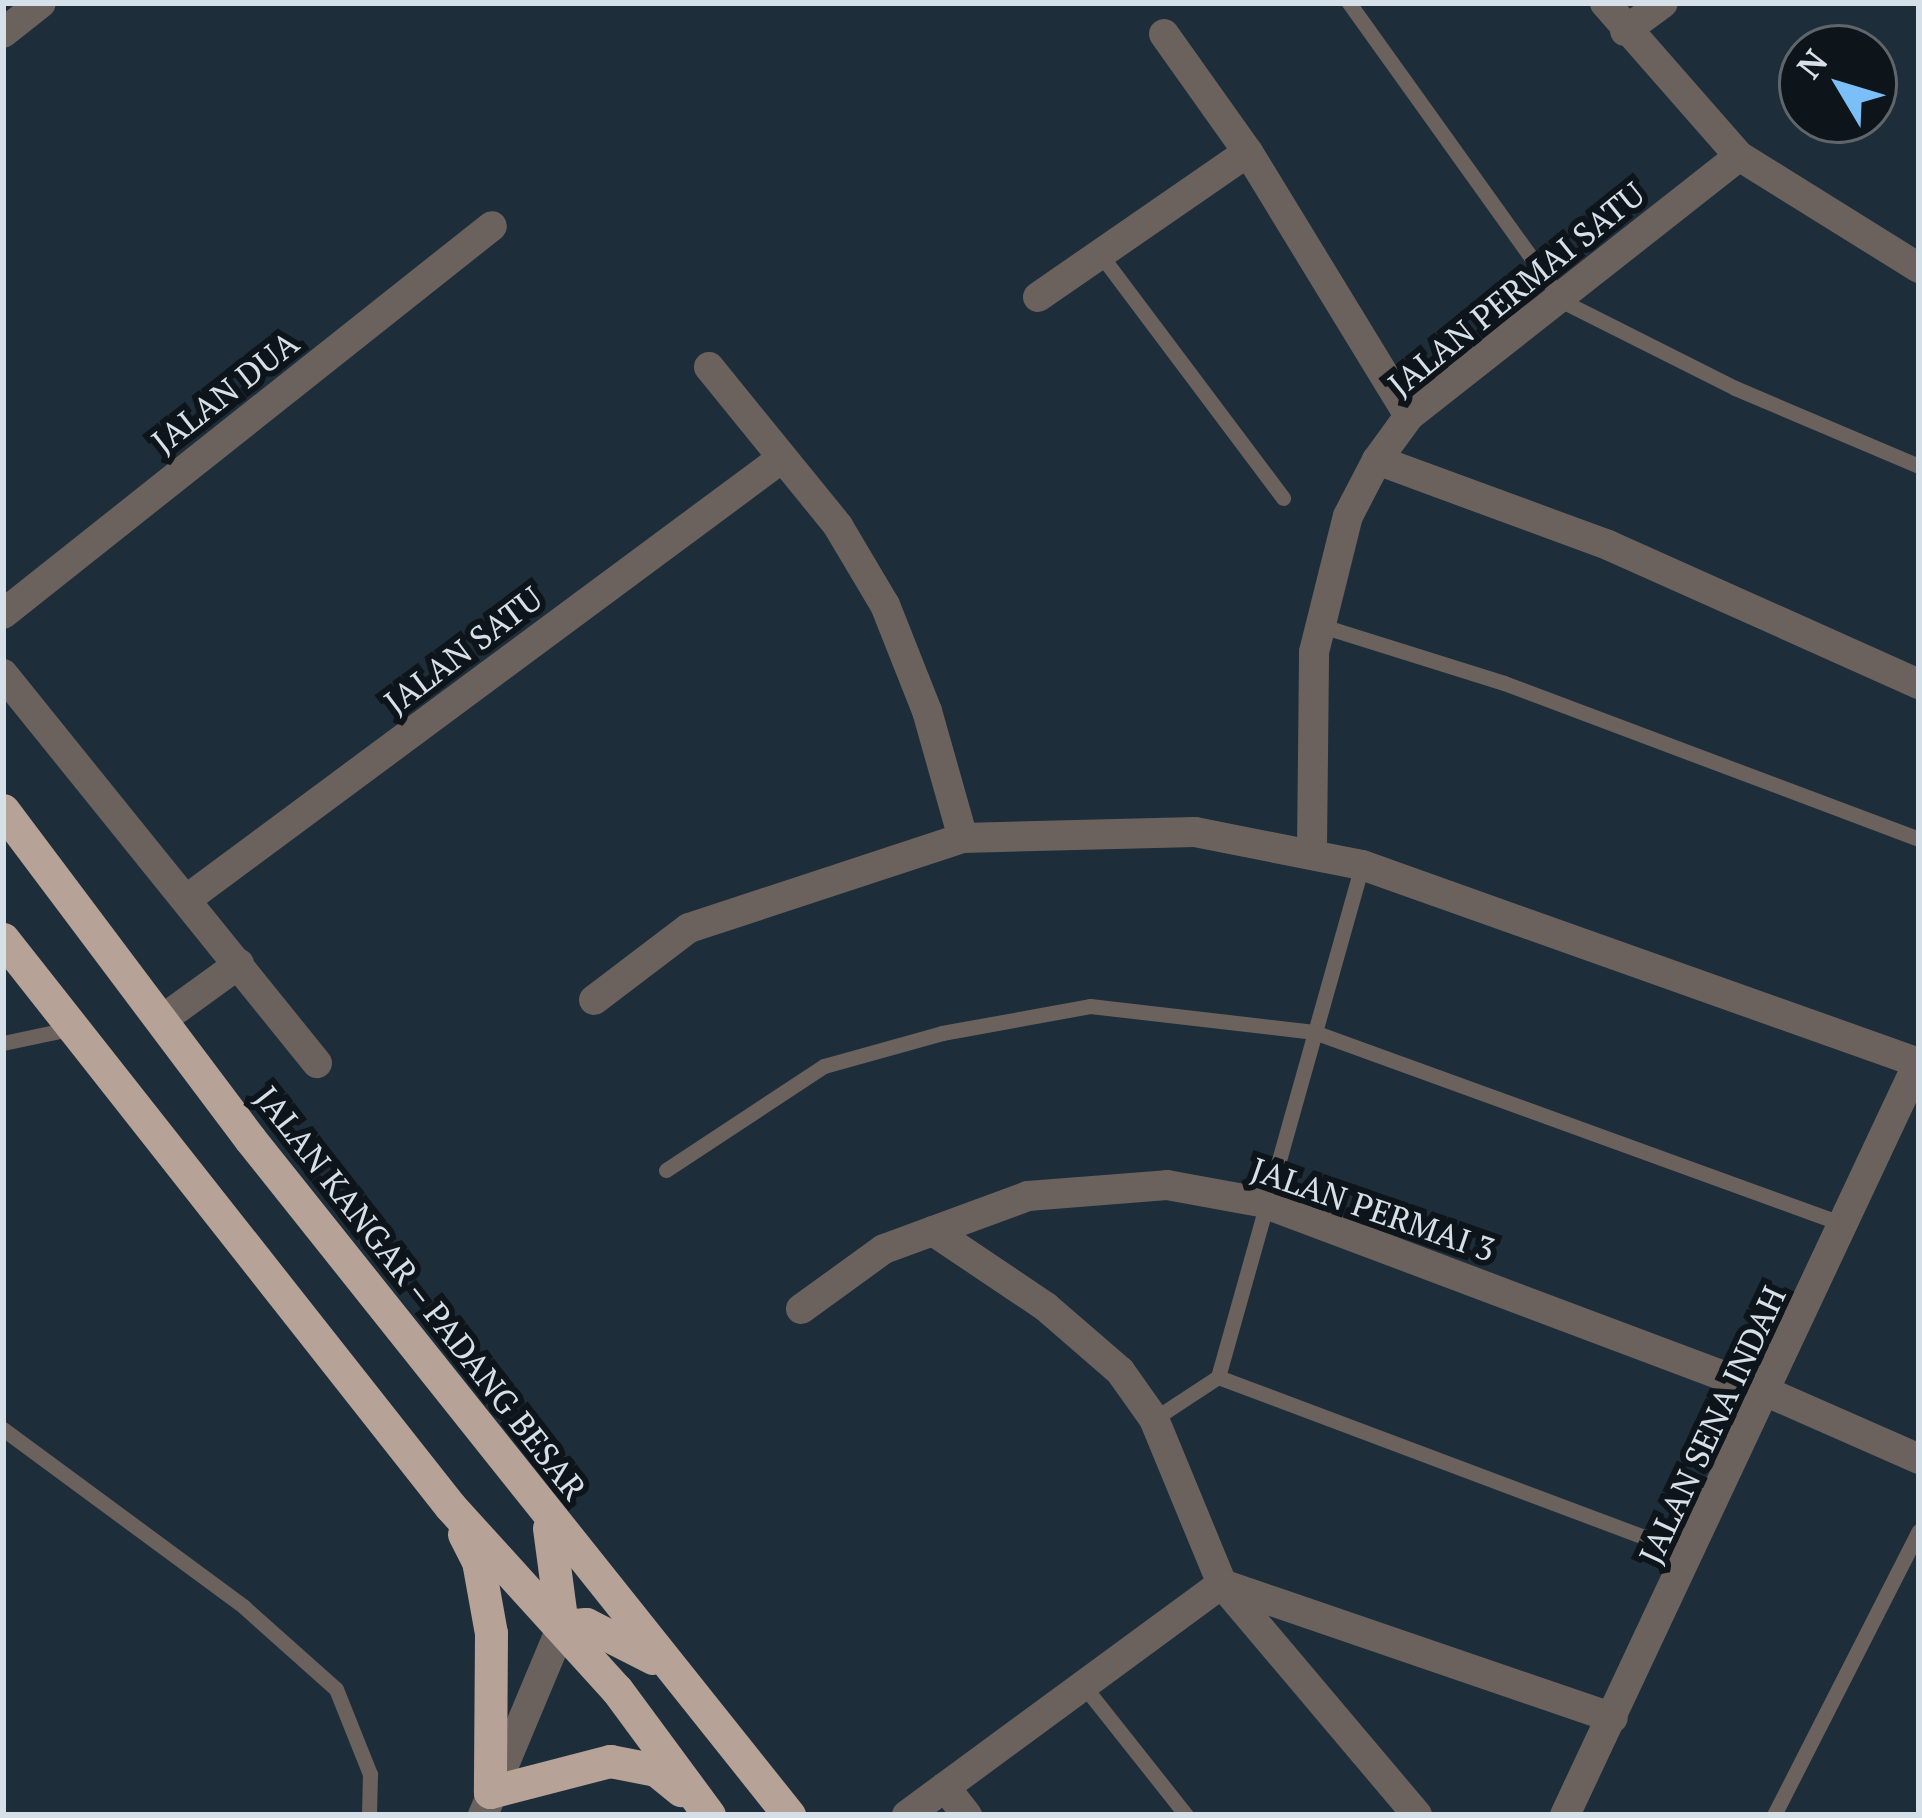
<!DOCTYPE html>
<html>
<head>
<meta charset="utf-8">
<style>
  body { margin:0 }
  #map { position:relative; width:1922px; height:1818px; overflow:hidden; background:#1e2d3a; font-family:"PT Serif",serif }
  div>[style] { position:absolute }
  .service>* { height:15px; margin:-7.5px; padding:0 7.5px; transform-origin:7.5px; border-radius:7.5px; background:#6b625d }
  .minor>* { height:30px; margin:-15px; padding:0 15px; transform-origin:15px; border-radius:15px; background:#6b625d }
  .tertiary>* { height:30px; margin:-15px; padding:0 15px; transform-origin:15px; border-radius:15px; background:#6b625d }
  .trunk>* { height:33px; margin:-16.5px; padding:0 16.5px; transform-origin:16.5px; border-radius:16.5px; background:#b6a296 }
  span { translate:-50% -50%; white-space:nowrap; text-align:center; line-height:1.15; -webkit-text-stroke:12px #0e151a; paint-order:stroke }
  .street-label { font-size:33px; color:#d6e0e8 }
  .frame { position:absolute; inset:0; border:6px solid #d6e0e8; pointer-events:none }
  .north { position:absolute; left:1778px; top:24px; width:120px; height:120px; box-sizing:border-box; background:#0e151a; border:3px solid #5e666c; border-radius:50%; rotate:308deg; font-size:33px; font-weight:700; line-height:48px; text-align:center; color:#d6e0e8 }
  .north::after { content:''; display:block; margin:auto; width:42px; height:54px; background:#7abff8; clip-path:polygon(50% 0,100% 100%,50% 72%,0 100%) }
</style>
</head>
<body>
<div id="map">
  <div class="service">
    <i style="left:1349px;top:3px;width:366px;rotate:54.4deg"></i>
    <i style="left:1562px;top:301px;width:194px;rotate:26.7deg"></i>
    <i style="left:1735px;top:388px;width:200px;rotate:23deg"></i>
    <i style="left:1100px;top:254px;width:305px;rotate:53.1deg"></i>
    <i style="left:1319px;top:625px;width:194px;rotate:17.4deg"></i>
    <i style="left:1504px;top:683px;width:443px;rotate:20.6deg"></i>
    <i style="left:3px;top:1043px;width:73px;rotate:-11.9deg"></i>
    <i style="left:666px;top:1170px;width:189px;rotate:-33.4deg"></i>
    <i style="left:824px;top:1066px;width:123px;rotate:-15.6deg"></i>
    <i style="left:942px;top:1033px;width:150px;rotate:-10.3deg"></i>
    <i style="left:1090px;top:1006px;width:226px;rotate:6.6deg"></i>
    <i style="left:1314px;top:1032px;width:563px;rotate:19.95deg"></i>
    <i style="left:1218px;top:1377px;width:506px;rotate:20.58deg"></i>
    <i style="left:1154px;top:1419px;width:77px;rotate:-33.3deg"></i>
    <i style="left:1218px;top:1377px;width:532px;rotate:-74.29deg"></i>
    <i style="left:3px;top:1429px;width:300px;rotate:36.4deg"></i>
    <i style="left:244px;top:1607px;width:123px;rotate:41.7deg"></i>
    <i style="left:336px;top:1689px;width:92px;rotate:68.2deg"></i>
    <i style="left:370px;top:1774px;width:41px;rotate:91.4deg"></i>
    <i style="left:1083px;top:1685px;width:166px;rotate:51.6deg"></i>
    <i style="left:1774px;top:1815px;width:319px;rotate:-63deg"></i>
  </div>
  <div class="minor">
    <i style="left:1605px;top:3px;width:203px;rotate:48.8deg"></i>
    <i style="left:1739px;top:156px;width:212px;rotate:31.9deg"></i>
    <i style="left:1625px;top:31px;width:47px;rotate:-36.4deg"></i>
    <i style="left:3px;top:33px;width:48px;rotate:-38.3deg"></i>
    <i style="left:1164px;top:34px;width:145px;rotate:54.6deg"></i>
    <i style="left:1248px;top:152px;width:309px;rotate:58.6deg"></i>
    <i style="left:1038px;top:297px;width:255px;rotate:-34.6deg"></i>
    <i style="left:709px;top:367px;width:205px;rotate:50.9deg"></i>
    <i style="left:838px;top:526px;width:92px;rotate:59.3deg"></i>
    <i style="left:885px;top:605px;width:114px;rotate:68.4deg"></i>
    <i style="left:927px;top:711px;width:132px;rotate:74.2deg"></i>
    <i style="left:1377px;top:460px;width:246px;rotate:20.2deg"></i>
    <i style="left:1608px;top:545px;width:341px;rotate:24.1deg"></i>
    <i style="left:3px;top:614px;width:624px;rotate:-38.43deg"></i>
    <i style="left:3px;top:674px;width:500px;rotate:51.1deg"></i>
    <i style="left:1312px;top:850px;width:198px;rotate:-89.4deg"></i>
    <i style="left:1314px;top:652px;width:140px;rotate:-76deg"></i>
    <i style="left:1348px;top:516px;width:63px;rotate:-62.6deg"></i>
    <i style="left:1377px;top:460px;width:54px;rotate:-54deg"></i>
    <i style="left:1409px;top:416px;width:420px;rotate:-38.2deg"></i>
    <i style="left:187px;top:899px;width:741px;rotate:-36.54deg"></i>
    <i style="left:594px;top:1000px;width:119px;rotate:-37.2deg"></i>
    <i style="left:689px;top:928px;width:288px;rotate:-18.2deg"></i>
    <i style="left:963px;top:838px;width:232px;rotate:-1.5deg"></i>
    <i style="left:1195px;top:832px;width:170px;rotate:11.2deg"></i>
    <i style="left:1362px;top:865px;width:591px;rotate:19.57deg"></i>
    <i style="left:163px;top:1019px;width:94px;rotate:-35.9deg"></i>
    <i style="left:933px;top:1231px;width:136px;rotate:33.9deg"></i>
    <i style="left:1046px;top:1307px;width:98px;rotate:40.9deg"></i>
    <i style="left:1120px;top:1371px;width:59px;rotate:54.7deg"></i>
    <i style="left:1154px;top:1419px;width:178px;rotate:67.6deg"></i>
    <i style="left:1222px;top:1584px;width:302px;rotate:49.8deg"></i>
    <i style="left:801px;top:1309px;width:102px;rotate:-35.9deg"></i>
    <i style="left:884px;top:1249px;width:153px;rotate:-20.2deg"></i>
    <i style="left:1028px;top:1196px;width:139px;rotate:-4.5deg"></i>
    <i style="left:1167px;top:1185px;width:96px;rotate:10.3deg"></i>
    <i style="left:1261px;top:1202px;width:543px;rotate:20.61deg"></i>
    <i style="left:1769px;top:1393px;width:164px;rotate:23.7deg"></i>
    <i style="left:1222px;top:1584px;width:413px;rotate:18.9deg"></i>
    <i style="left:945px;top:1787px;width:36px;rotate:52deg"></i>
    <i style="left:907px;top:1815px;width:391px;rotate:-36.3deg"></i>
    <i style="left:1565px;top:1815px;width:831px;rotate:-64.85deg"></i>
  </div>
  <div class="tertiary">
    <i style="left:483px;top:1815px;width:205px;rotate:-67.3deg"></i>
  </div>
  <div class="trunk">
    <i style="left:3px;top:810px;width:411px;rotate:53.1deg"></i>
    <i style="left:250px;top:1139px;width:865px;rotate:51.43deg"></i>
    <i style="left:3px;top:939px;width:722px;rotate:51.75deg"></i>
    <i style="left:450px;top:1506px;width:248px;rotate:47.8deg"></i>
    <i style="left:617px;top:1690px;width:155px;rotate:53.6deg"></i>
    <i style="left:549px;top:1528px;width:99px;rotate:82.4deg"></i>
    <i style="left:464px;top:1534px;width:30px;rotate:63deg"></i>
    <i style="left:478px;top:1561px;width:73px;rotate:79.8deg"></i>
    <i style="left:491px;top:1633px;width:159px;rotate:90.4deg"></i>
    <i style="left:490px;top:1792px;width:124px;rotate:-14.5deg"></i>
    <i style="left:610px;top:1761px;width:47px;rotate:11.1deg"></i>
    <i style="left:656px;top:1770px;width:32px;rotate:39deg"></i>
    <i style="left:562px;top:1626px;width:24px;rotate:-5deg"></i>
    <i style="left:586px;top:1624px;width:75px;rotate:26.9deg"></i>
  </div>
  <div class="street-label">
    <span style="left:1516px;top:289px;rotate:-39deg">JALAN PERMAI SATU</span>
    <span style="left:225px;top:392px;rotate:-38deg">JALAN DUA</span>
    <span style="left:463px;top:650px;rotate:-37deg">JALAN SATU</span>
    <span style="left:1373px;top:1209px;rotate:19deg">JALAN PERMAI 3</span>
    <span style="left:421px;top:1293px;rotate:52deg">JALAN KANGAR – PADANG BESAR</span>
    <span style="left:1712px;top:1425px;rotate:-65deg">JALAN SENA INDAH</span>
  </div>
  <div class="frame"></div>
  <div class="north">N</div>
</div>
</body>
</html>
